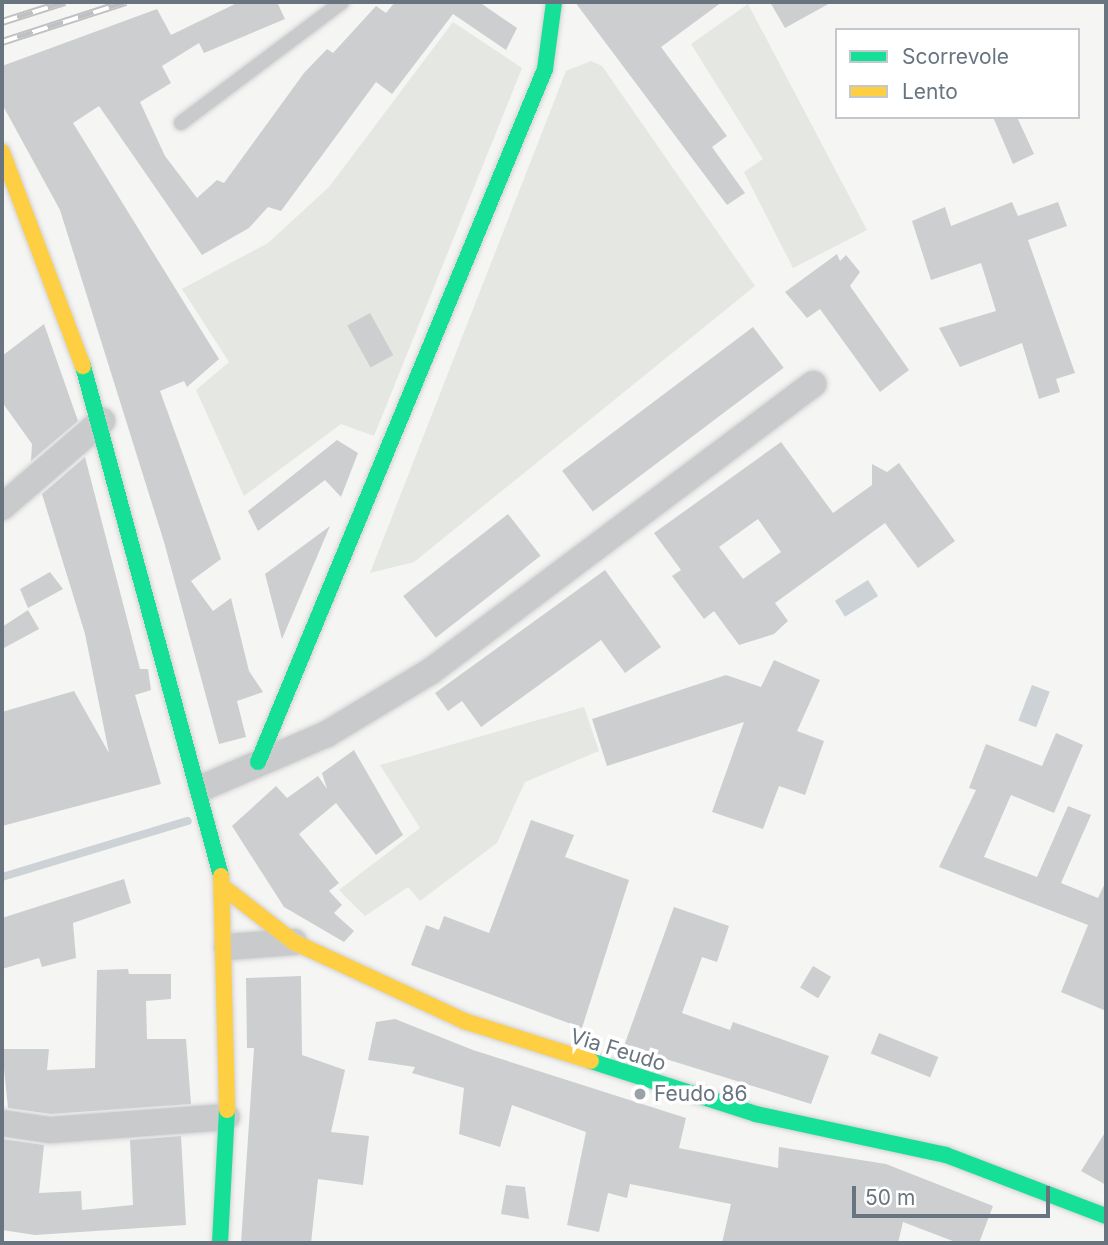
<!DOCTYPE html>
<html>
<head>
<meta charset="utf-8">
<style>
  body { margin:0 }
  #map { position:relative; width:1108px; height:1245px; overflow:hidden; background:#f5f5f4; font-family:Inter,sans-serif }
  div>[style] { position:absolute }
  .green>* { inset:0; background:#e4e7e2 }
  .water>* { inset:0; background:#ccd2d5; transform-origin:0 0 }
  .stream>* { height:8px; margin:-4px; padding:0 4px; transform-origin:4px; border-radius:4px; background:#ccd2d5 }
  .building>* { inset:0; background:#cdcecf; transform-origin:0 0 }
  .roads { filter:drop-shadow(0 0 2px #d1d1d2) drop-shadow(0 0 2px #d1d1d2) }
  .lane>* { height:14px; margin:-7px; padding:0 7px; transform-origin:7px; border-radius:7px; background:#c9cacb }
  .street>* { height:26px; margin:-13px; padding:0 13px; transform-origin:13px; border-radius:13px; background:#c9cacb }
  .fast>* { height:16px; margin:-8px; padding:0 8px; transform-origin:8px; border-radius:8px; background:#16e098 }
  .slow>* { height:16px; margin:-8px; padding:0 8px; transform-origin:8px; border-radius:8px; background:#ffcf43 }
  .rail>* { height:8px; margin-top:-4px; transform-origin:0; background:repeating-linear-gradient(90deg,#fff 0 16px,#bfc0c1 0 32px); box-sizing:border-box; border-block:2px solid #bfc0c1 }
  .dots>* { width:19px; height:19px; translate:-50% -50%; box-sizing:border-box; border:4px solid #fff; border-radius:50% }
  span { translate:-50% -50%; white-space:nowrap; text-align:center; line-height:1.15; -webkit-text-stroke:7px #fff; paint-order:stroke }
  .street-label { font-size:21px; color:#687580 }
  .poi-label { font-size:21px; color:#687580 }
  .left { translate:0 -50%; text-align:left }
  .frame { position:absolute; inset:0; border:4px solid #687580; pointer-events:none }
  .legend { position:absolute; left:835px; top:28px; width:245px; height:91px; box-sizing:border-box; background:#fff; border:2px solid #c3c8cc; margin:0; padding:9px 12px; list-style:none; font-size:21px; color:#687580 }
  .legend li { display:flex; align-items:center; gap:14px; height:35px }
  .legend b { width:35px; border:2px solid #c3c8cc }
  .scale { position:absolute; left:852px; top:1186px; width:198px; height:32px; box-sizing:border-box; border:4px solid #687580; border-top:0; padding-left:9px; font-size:21px; line-height:24px; white-space:nowrap; color:#687580; -webkit-text-stroke:5px #fff; paint-order:stroke }
</style>
</head>
<body>
<div id="map">
  <div class="green">
    <i style="clip-path:polygon(748px 4px,867px 230px,793px 268px,744px 172px,763px 159px,691px 44px)"></i>
    <i style="clip-path:polygon(453px 22px,522px 68px,374px 436px,341px 424px,244px 496px,196px 390px,229px 362px,182px 289px,268px 243px,329px 187px)"></i>
    <i style="clip-path:polygon(591px 61px,602px 66px,755px 286px,414px 562px,370px 573px,566px 71px)"></i>
    <i style="clip-path:polygon(584px 707px,599px 751px,525px 782px,497px 843px,420px 901px,408px 887px,365px 916px,339px 890px,420px 828px,380px 765px)"></i>
  </div>
  <div class="water">
    <i style="left:868px;top:580px;width:19px;height:39px;rotate:58deg"></i>
    <i style="left:1032px;top:685px;width:19px;height:38px;rotate:21deg"></i>
  </div>
  <div class="stream">
    <i style="left:2px;top:877px;width:194px;rotate:-16.8deg"></i>
  </div>
  <div class="building">
    <i style="clip-path:polygon(239px 2px,277px 2px,285px 19px,204px 53px,199px 43px,162px 66px,171px 83px,140px 102px,165px 156px,197px 198px,217px 180px,224px 183px,304px 73px,327px 49px,333px 53px,376px 6px,386px 13px,395px 2px,479px 2px,517px 28px,506px 50px,453px 14px,392px 94px,376px 82px,281px 211px,268px 207px,249px 228px,202px 255px,99px 106px,73px 123px,219px 359px,187px 387px,184px 381px,160px 391px,221px 559px,191px 581px,213px 611px,231px 598px,249px 671px,263px 692px,237px 701px,246px 737px,219px 744px,164px 542px,60px 210px,2px 104px,2px 66px,157px 9px,171px 35px)"></i>
    <i style="clip-path:polygon(575px 2px,722px 2px,661px 47px,727px 136px,712px 147px,745px 193px,727px 205px)"></i>
    <i style="clip-path:polygon(770px 2px,832px 2px,785px 28px)"></i>
    <i style="clip-path:polygon(993px 117px,1017px 117px,1034px 154px,1013px 164px)"></i>
    <i style="clip-path:polygon(1012px 202px,1018px 216px,1058px 202px,1067px 226px,1028px 240px,1075px 373px,1056px 379px,1060px 392px,1039px 399px,1022px 343px,960px 367px,939px 328px,996px 311px,981px 263px,931px 280px,912px 221px,945px 207px,951px 226px)"></i>
    <i style="clip-path:polygon(837px 254px,840px 261px,846px 255px,860px 272px,850px 286px,909px 370px,880px 392px,820px 309px,807px 318px,785px 292px)"></i>
    <i style="left:370px;top:313px;width:48px;height:26px;rotate:61deg"></i>
    <i style="clip-path:polygon(44px 324px,78px 421px,31px 461px,32px 444px,2px 402px,2px 356px)"></i>
    <i style="left:753px;top:327px;width:51px;height:239px;rotate:53deg"></i>
    <i style="clip-path:polygon(337px 440px,358px 453px,341px 497px,325px 480px,258px 531px,248px 511px)"></i>
    <i style="clip-path:polygon(evenodd,781px 442px,833px 513px,872px 485px,872px 464px,887px 472px,899px 463px,955px 541px,918px 568px,885px 523px,775px 603px,788px 621px,774px 634px,739px 645px,714px 611px,704px 619px,672px 576px,681px 570px,654px 533px,781px 442px,758px 519px,781px 552px,743px 579px,719px 547px,758px 519px)"></i>
    <i style="clip-path:polygon(85px 457px,140px 669px,148px 669px,151px 690px,135px 695px,161px 784px,2px 826px,2px 712px,74px 691px,109px 753px,85px 634px,42px 494px)"></i>
    <i style="left:508px;top:514px;width:53px;height:133px;rotate:52deg"></i>
    <i style="clip-path:polygon(330px 526px,282px 639px,265px 574px)"></i>
    <i style="clip-path:polygon(605px 570px,661px 647px,625px 673px,601px 640px,481px 727px,462px 701px,448px 711px,435px 693px)"></i>
    <i style="clip-path:polygon(50px 572px,63px 589px,28px 608px,20px 589px)"></i>
    <i style="clip-path:polygon(28px 610px,39px 629px,2px 649px,2px 627px)"></i>
    <i style="clip-path:polygon(774px 660px,820px 680px,797px 731px,824px 741px,805px 795px,779px 786px,763px 829px,712px 812px,744px 722px,607px 766px,592px 719px,726px 675px,761px 687px)"></i>
    <i style="clip-path:polygon(1056px 733px,1083px 745px,1054px 813px,1011px 795px,984px 857px,1037px 877px,1068px 806px,1091px 815px,1061px 883px,1098px 898px,1106px 881px,1106px 1011px,1061px 992px,1088px 925px,939px 867px,976px 790px,969px 788px,986px 744px,1042px 766px)"></i>
    <i style="clip-path:polygon(354px 750px,403px 835px,376px 855px,336px 803px,299px 834px,339px 883px,329px 891px,342px 905px,334px 913px,354px 931px,344px 942px,284px 907px,232px 826px,276px 786px,287px 798px,318px 776px,327px 789px,322px 773px)"></i>
    <i style="clip-path:polygon(531px 820px,574px 835px,565px 857px,629px 880px,582px 1028px,411px 965px,426px 925px,439px 930px,444px 916px,489px 933px)"></i>
    <i style="clip-path:polygon(124px 879px,131px 903px,73px 923px,76px 958px,42px 967px,39px 958px,2px 969px,2px 918px)"></i>
    <i style="clip-path:polygon(674px 907px,729px 926px,717px 962px,702px 957px,682px 1013px,730px 1030px,733px 1022px,829px 1056px,811px 1104px,624px 1046px)"></i>
    <i style="left:813px;top:966px;width:21px;height:25px;rotate:31deg"></i>
    <i style="clip-path:polygon(128px 969px,129px 974px,171px 974px,171px 999px,146px 1001px,147px 1039px,186px 1039px,191px 1104px,51px 1114px,8px 1108px,2px 1049px,49px 1049px,47px 1070px,95px 1068px,97px 970px)"></i>
    <i style="clip-path:polygon(301px 976px,302px 1055px,345px 1070px,331px 1132px,369px 1136px,363px 1185px,318px 1179px,311px 1243px,241px 1243px,254px 1048px,247px 1048px,246px 978px)"></i>
    <i style="clip-path:polygon(395px 1019px,473px 1050px,686px 1118px,679px 1148px,778px 1168px,779px 1147px,886px 1164px,993px 1206px,979px 1243px,958px 1243px,903px 1222px,898px 1243px,722px 1243px,731px 1204px,630px 1184px,627px 1198px,608px 1193px,599px 1232px,567px 1225px,586px 1132px,512px 1105px,500px 1147px,459px 1134px,464px 1088px,412px 1073px,415px 1067px,368px 1060px,376px 1022px)"></i>
    <i style="left:879px;top:1033px;width:64px;height:22px;rotate:22deg"></i>
    <i style="clip-path:polygon(1106px 1131px,1106px 1185px,1081px 1171px)"></i>
    <i style="clip-path:polygon(181px 1136px,186px 1225px,35px 1235px,2px 1230px,2px 1139px,44px 1145px,39px 1193px,81px 1191px,82px 1210px,133px 1205px,130px 1140px)"></i>
    <i style="clip-path:polygon(506px 1185px,525px 1187px,529px 1219px,501px 1214px)"></i>
  </div>
  <div class="roads">
    <div class="lane">
      <i style="left:181px;top:123px;width:201px;rotate:-36.9deg"></i>
    </div>
    <div class="street">
      <i style="left:2px;top:507px;width:132px;rotate:-40.7deg"></i>
      <i style="left:202px;top:788px;width:136px;rotate:-23.4deg"></i>
      <i style="left:327px;top:734px;width:122px;rotate:-31.2deg"></i>
      <i style="left:431px;top:671px;width:478px;rotate:-36.9deg"></i>
      <i style="left:227px;top:947px;width:67px;rotate:-4.3deg"></i>
      <i style="left:2px;top:1123px;width:49px;rotate:8.3deg"></i>
      <i style="left:50px;top:1130px;width:177px;rotate:-4.2deg"></i>
    </div>
    <div class="fast">
      <i style="left:83px;top:366px;width:528px;rotate:74.86deg"></i>
      <i style="left:258px;top:762px;width:750px;rotate:-67.5deg"></i>
      <i style="left:545px;top:69px;width:68px;rotate:-82.3deg"></i>
      <i style="left:591px;top:1061px;width:173px;rotate:17.8deg"></i>
      <i style="left:756px;top:1114px;width:194px;rotate:12.2deg"></i>
      <i style="left:946px;top:1155px;width:171px;rotate:20.9deg"></i>
      <i style="left:220px;top:1243px;width:133px;rotate:-87deg"></i>
    </div>
    <div class="slow">
      <i style="left:2px;top:152px;width:229px;rotate:69.3deg"></i>
      <i style="left:221px;top:876px;width:234px;rotate:88.5deg"></i>
      <i style="left:223px;top:887px;width:90px;rotate:37.8deg"></i>
      <i style="left:294px;top:942px;width:187px;rotate:24.9deg"></i>
      <i style="left:464px;top:1021px;width:133px;rotate:17.5deg"></i>
    </div>
  </div>
  <div class="rail">
    <i style="left:2px;top:22px;width:66px;rotate:-17.6deg"></i>
    <i style="left:2px;top:42px;width:130px;rotate:-17.9deg"></i>
  </div>
  <div class="dots">
    <i style="left:640px;top:1094px;background:#99a2a9"></i>
  </div>
  <div class="street-label">
    <span style="left:618px;top:1050px;rotate:17deg">Via Feudo</span>
  </div>
  <div class="poi-label">
    <span class="left" style="left:654px;top:1094px">Feudo 86</span>
  </div>
  <div class="frame"></div>
  <ul class="legend">
  <li><b style="height:9px;background:#16e098"></b>Scorrevole</li>
  <li><b style="height:9px;background:#ffcf43"></b>Lento</li>
  </ul>
  <div class="scale">50 m</div>
</div>
</body>
</html>
